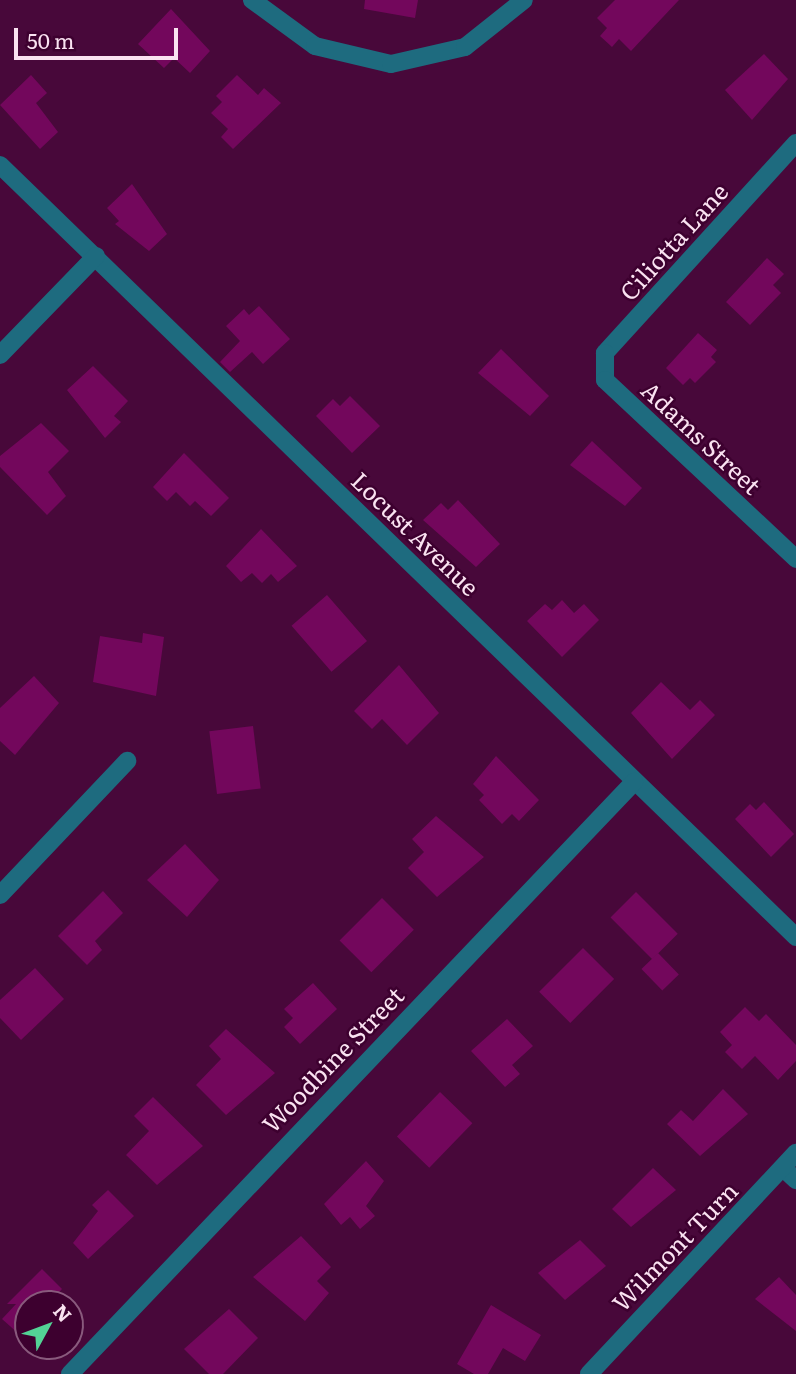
<!DOCTYPE html>
<html>
<head>
<meta charset="utf-8">
<style>
  body { margin:0 }
  #map { position:relative; width:796px; height:1374px; overflow:hidden; background:#48083a; font-family:Literata,serif }
  div>[style] { position:absolute }
  .building>* { inset:0; background:#73075c; transform-origin:0 0 }
  .street>* { height:18px; margin:-9px; padding:0 9px; transform-origin:9px; border-radius:9px; background:#1e6b7f }
  span { translate:-50% -50%; white-space:nowrap; text-align:center; line-height:1.15; -webkit-text-stroke:5px #3d002f; paint-order:stroke }
  .street-label { font-size:24px; color:#fae2f1 }
  .north { position:absolute; left:14px; top:1290px; width:70px; height:70px; box-sizing:border-box; background:#3d002f; border:2px solid #895a7d; border-radius:50%; rotate:49deg; font-size:19px; font-weight:700; line-height:28px; text-align:center; color:#fae2f1 }
  .north::after { content:''; display:block; margin:auto; width:24px; height:32px; background:#53d396; clip-path:polygon(50% 0,100% 100%,50% 72%,0 100%) }
  .scale { position:absolute; left:14px; top:28px; width:164px; height:32px; box-sizing:border-box; border:4px solid #fae2f1; border-top:0; padding-left:9px; font-size:21px; line-height:24px; white-space:nowrap; color:#fae2f1; -webkit-text-stroke:5px #3d002f; paint-order:stroke }
</style>
</head>
<body>
<div id="map">
  <div class="building">
    <i style="clip-path:polygon(365px 0,418px 0,415px 18px,364px 9px)"></i>
    <i style="clip-path:polygon(615px 0,679px 0,631px 51px,619px 39px,612px 47px,600px 36px,607px 28px,597px 18px)"></i>
    <i style="clip-path:polygon(171px 9px,210px 51px,190px 73px,174px 58px,164px 68px,138px 44px)"></i>
    <i style="clip-path:polygon(764px 54px,788px 79px,752px 120px,725px 90px)"></i>
    <i style="clip-path:polygon(31px 75px,47px 93px,36px 103px,58px 132px,40px 149px,0 105px)"></i>
    <i style="clip-path:polygon(237px 75px,258px 95px,264px 88px,281px 103px,233px 149px,221px 137px,228px 129px,211px 113px,222px 102px,216px 96px)"></i>
    <i style="clip-path:polygon(132px 184px,167px 234px,149px 251px,115px 224px,119px 221px,107px 208px)"></i>
    <i style="clip-path:polygon(767px 258px,784px 274px,773px 285px,781px 293px,750px 325px,726px 302px)"></i>
    <i style="clip-path:polygon(259px 306px,290px 339px,263px 364px,252px 352px,230px 372px,220px 362px,240px 341px,226px 326px,244px 309px,249px 315px)"></i>
    <i style="clip-path:polygon(698px 333px,717px 350px,711px 357px,716px 362px,695px 383px,690px 378px,683px 385px,666px 368px)"></i>
    <i style="clip-path:polygon(501px 349px,549px 396px,530px 416px,478px 373px)"></i>
    <i style="clip-path:polygon(93px 366px,128px 401px,114px 416px,121px 422px,105px 438px,67px 390px)"></i>
    <i style="clip-path:polygon(350px 396px,380px 426px,352px 453px,316px 416px,333px 399px,340px 406px)"></i>
    <i style="clip-path:polygon(41px 423px,69px 451px,48px 472px,66px 496px,47px 515px,0 467px,0 456px)"></i>
    <i style="clip-path:polygon(592px 441px,642px 488px,625px 506px,570px 465px)"></i>
    <i style="clip-path:polygon(184px 453px,229px 498px,211px 516px,195px 501px,190px 506px,176px 492px,167px 501px,153px 487px)"></i>
    <i style="clip-path:polygon(458px 500px,500px 544px,476px 567px,423px 520px,441px 503px,448px 510px)"></i>
    <i style="clip-path:polygon(261px 529px,297px 566px,278px 582px,271px 574px,262px 583px,252px 573px,241px 582px,226px 566px)"></i>
    <i style="left:327px;top:595px;width:61px;height:47px;rotate:49deg"></i>
    <i style="clip-path:polygon(562px 600px,574px 613px,584px 604px,599px 620px,562px 657px,527px 621px,545px 604px,552px 610px)"></i>
    <i style="clip-path:polygon(143px 633px,164px 637px,156px 696px,93px 682px,100px 636px,142px 643px)"></i>
    <i style="clip-path:polygon(399px 665px,439px 713px,407px 745px,382px 719px,372px 729px,354px 711px)"></i>
    <i style="clip-path:polygon(34px 676px,59px 703px,15px 755px,0 741px,0 708px)"></i>
    <i style="clip-path:polygon(661px 682px,690px 710px,700px 700px,715px 715px,672px 759px,631px 713px)"></i>
    <i style="left:253px;top:726px;width:63px;height:44px;rotate:83deg"></i>
    <i style="clip-path:polygon(496px 756px,539px 800px,519px 821px,512px 814px,502px 824px,479px 800px,484px 795px,473px 784px)"></i>
    <i style="clip-path:polygon(764px 802px,794px 834px,771px 857px,735px 819px,750px 804px,756px 810px)"></i>
    <i style="clip-path:polygon(436px 816px,484px 857px,437px 897px,408px 868px,424px 852px,412px 839px)"></i>
    <i style="clip-path:polygon(185px 844px,219px 880px,187px 917px,147px 880px)"></i>
    <i style="clip-path:polygon(103px 891px,123px 913px,95px 941px,102px 950px,87px 965px,58px 936px)"></i>
    <i style="left:636px;top:892px;width:59px;height:36px;rotate:45deg"></i>
    <i style="left:382px;top:898px;width:45px;height:60px;rotate:45deg"></i>
    <i style="left:583px;top:948px;width:44px;height:62px;rotate:45deg"></i>
    <i style="left:658px;top:953px;width:30px;height:23px;rotate:46deg"></i>
    <i style="clip-path:polygon(35px 968px,64px 999px,21px 1040px,0 1018px,0 1000px)"></i>
    <i style="clip-path:polygon(313px 983px,337px 1009px,300px 1044px,284px 1027px,293px 1018px,284px 1009px)"></i>
    <i style="clip-path:polygon(745px 1007px,759px 1021px,766px 1014px,796px 1045px,796px 1061px,778px 1080px,755px 1056px,742px 1069px,725px 1052px,732px 1045px,720px 1032px)"></i>
    <i style="clip-path:polygon(507px 1019px,533px 1046px,512px 1065px,520px 1074px,505px 1087px,471px 1051px)"></i>
    <i style="clip-path:polygon(226px 1029px,275px 1073px,226px 1115px,196px 1085px,221px 1059px,209px 1046px)"></i>
    <i style="clip-path:polygon(723px 1089px,748px 1114px,700px 1156px,667px 1124px,681px 1110px,693px 1121px)"></i>
    <i style="left:440px;top:1092px;width:45px;height:62px;rotate:44deg"></i>
    <i style="clip-path:polygon(153px 1097px,203px 1146px,157px 1185px,126px 1155px,149px 1131px,134px 1116px)"></i>
    <i style="clip-path:polygon(366px 1161px,384px 1181px,366px 1206px,375px 1216px,360px 1229px,350px 1217px,341px 1225px,324px 1204px)"></i>
    <i style="clip-path:polygon(653px 1168px,676px 1190px,631px 1227px,612px 1209px)"></i>
    <i style="clip-path:polygon(108px 1190px,134px 1216px,88px 1259px,73px 1243px,98px 1211px,92px 1205px)"></i>
    <i style="clip-path:polygon(301px 1236px,331px 1267px,317px 1281px,329px 1293px,305px 1321px,253px 1277px)"></i>
    <i style="clip-path:polygon(580px 1240px,606px 1266px,565px 1300px,538px 1273px)"></i>
    <i style="clip-path:polygon(42px 1269px,62px 1289px,48px 1304px,28px 1304px,28px 1327px,20px 1335px,2px 1319px,16px 1304px,7px 1304px)"></i>
    <i style="clip-path:polygon(779px 1277px,796px 1295px,796px 1331px,755px 1299px)"></i>
    <i style="clip-path:polygon(491px 1305px,541px 1335px,525px 1361px,503px 1348px,488px 1374px,474px 1374px,457px 1364px)"></i>
    <i style="clip-path:polygon(229px 1309px,258px 1338px,223px 1374px,209px 1374px,184px 1349px)"></i>
  </div>
  <div class="street">
    <i style="left:252px;top:0;width:78px;rotate:36.1deg"></i>
    <i style="left:315px;top:46px;width:78px;rotate:13.3deg"></i>
    <i style="left:391px;top:64px;width:76px;rotate:-12.9deg"></i>
    <i style="left:465px;top:47px;width:75px;rotate:-38.5deg"></i>
    <i style="left:796px;top:143px;width:284px;rotate:132.3deg"></i>
    <i style="left:605px;top:353px;width:27px;rotate:90deg"></i>
    <i style="left:605px;top:380px;width:262px;rotate:43.1deg"></i>
    <i style="left:0;top:165px;width:1109px;rotate:44.12deg"></i>
    <i style="left:0;top:355px;width:138px;rotate:-45.9deg"></i>
    <i style="left:0;top:895px;width:185px;rotate:-46.5deg"></i>
    <i style="left:783px;top:1168px;width:18px;rotate:43deg"></i>
    <i style="left:70px;top:1374px;width:818px;rotate:-46.39deg"></i>
    <i style="left:589px;top:1374px;width:303px;rotate:-46.9deg"></i>
  </div>
  <div class="street-label">
    <span style="left:673px;top:241px;rotate:-48deg">Ciliotta Lane</span>
    <span style="left:702px;top:437px;rotate:43deg">Adams Street</span>
    <span style="left:416px;top:533px;rotate:44deg">Locust Avenue</span>
    <span style="left:332px;top:1059px;rotate:-46deg">Woodbine Street</span>
    <span style="left:674px;top:1246px;rotate:-46deg">Wilmont Turn</span>
  </div>
  <div class="north">N</div>
  <div class="scale">50 m</div>
</div>
</body>
</html>
